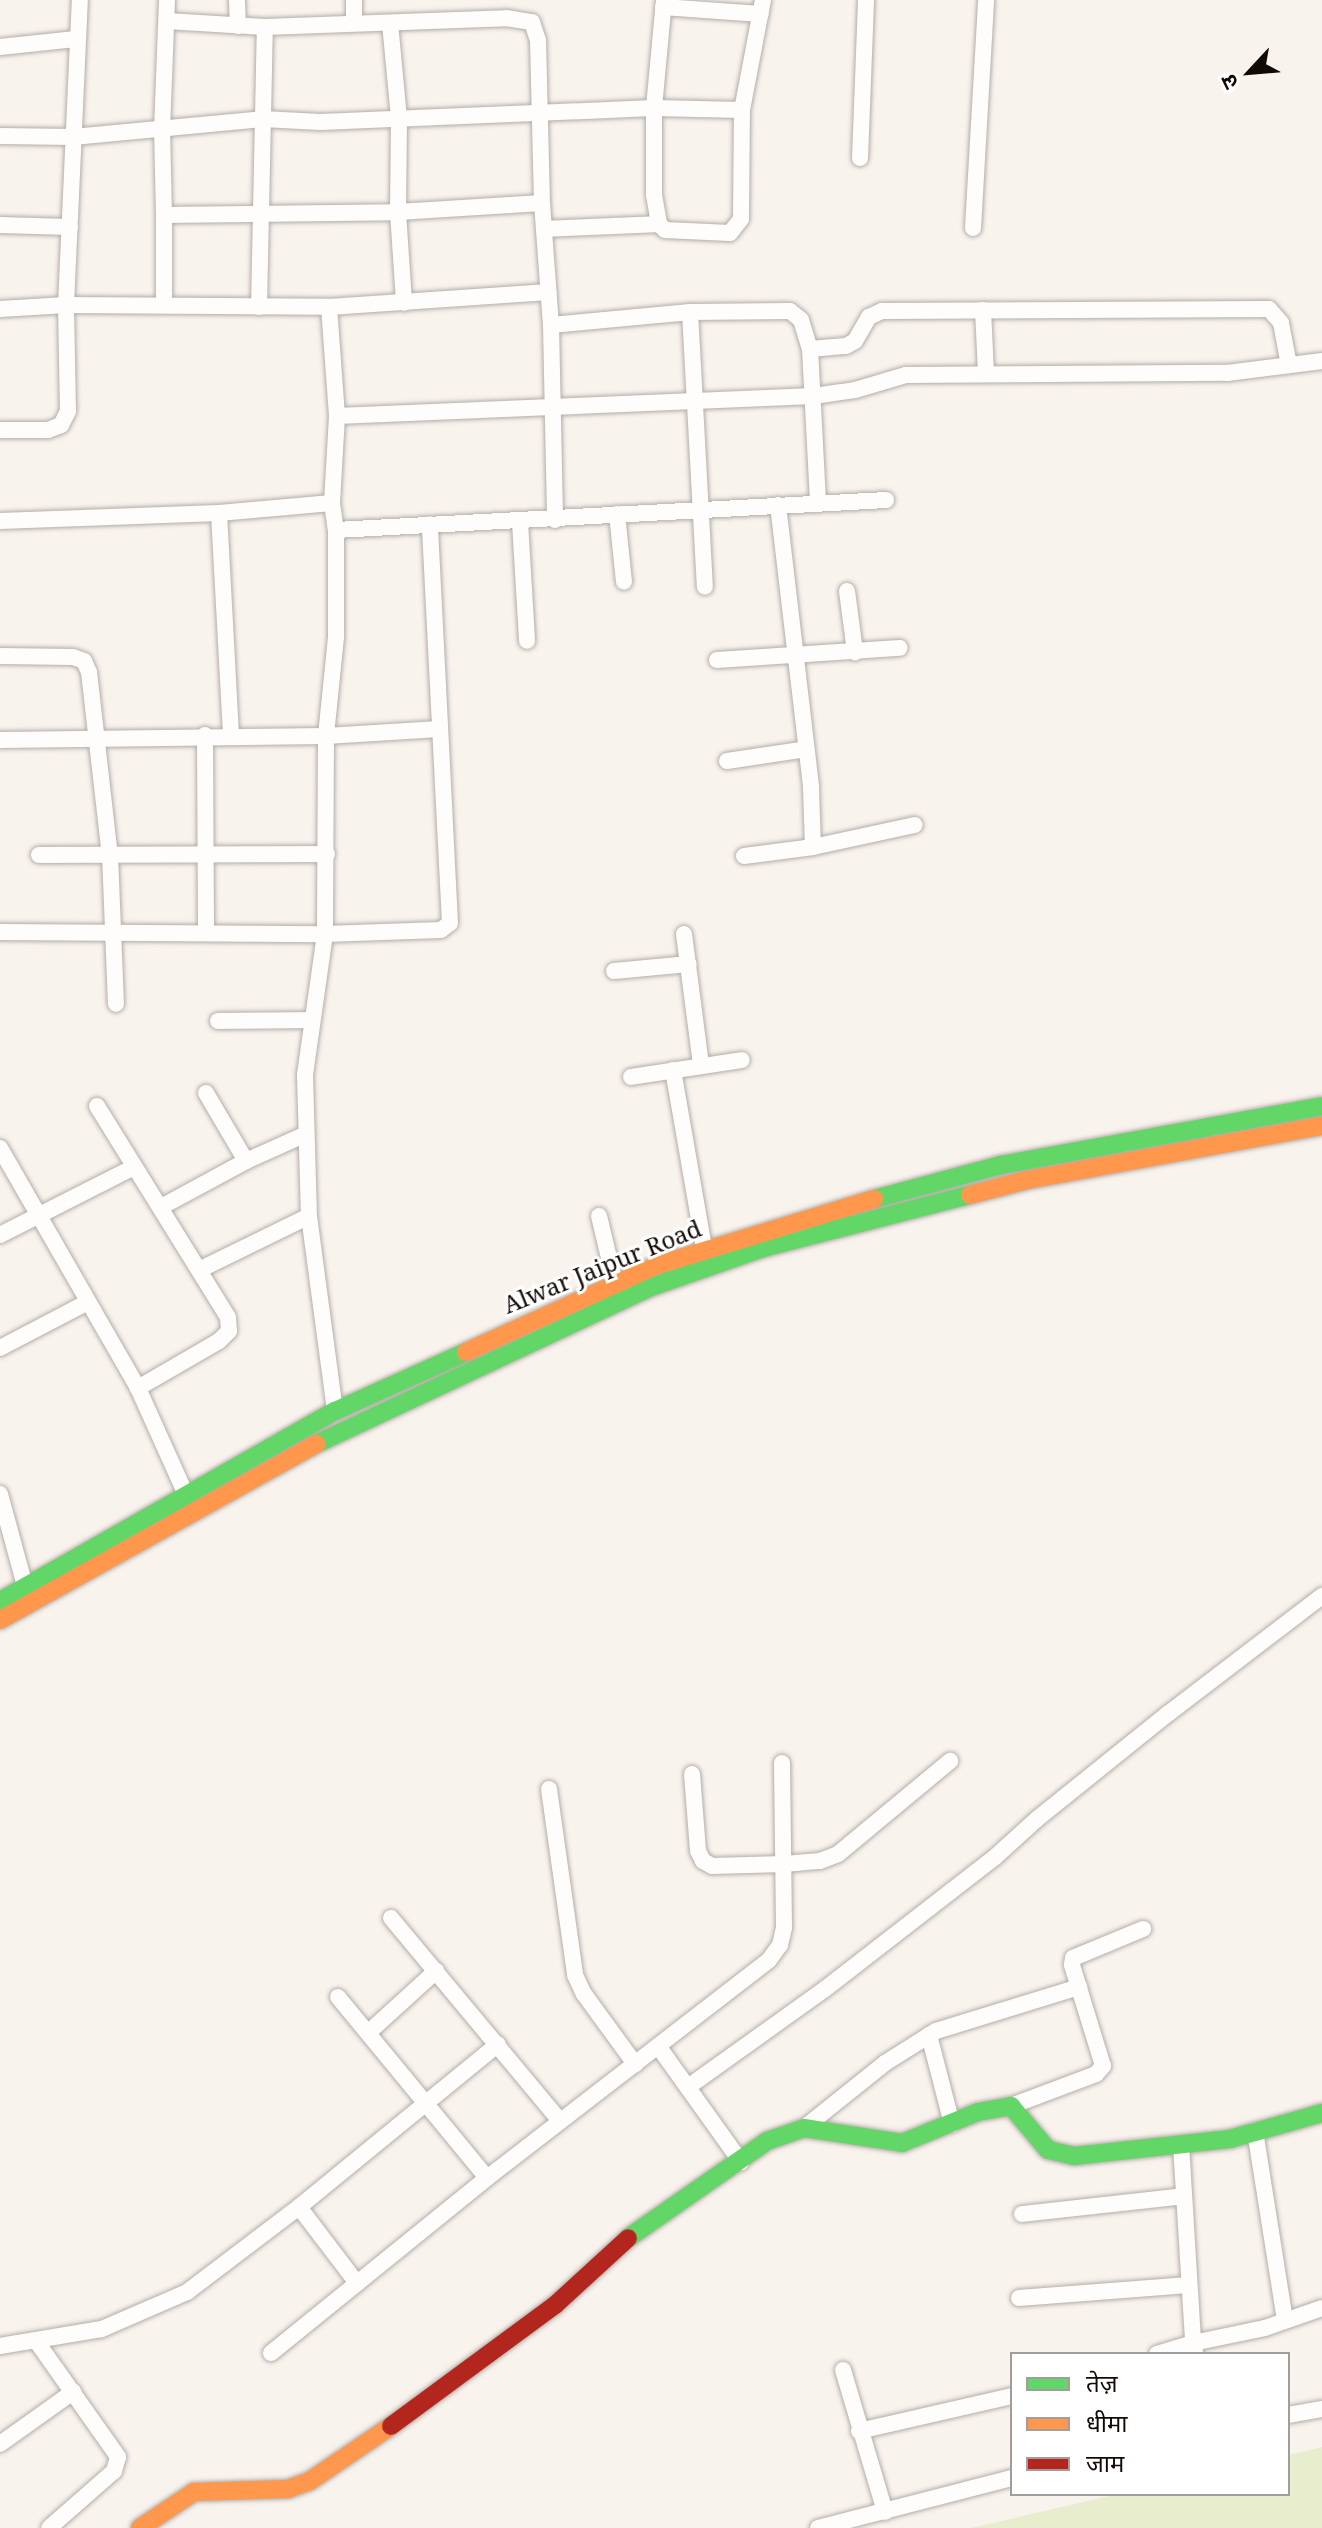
<!DOCTYPE html>
<html>
<head>
<meta charset="utf-8">
<style>
  body { margin:0 }
  #map { position:relative; width:1322px; height:2528px; overflow:hidden; background:#f9f3ee; font-family:"Noto Serif","Noto Sans Devanagari",serif }
  div>[style] { position:absolute }
  .green>* { inset:0; background:#e8edce }
  .roads { filter:drop-shadow(0 0 2px #b4ada7) drop-shadow(0 0 2px #b4ada7) }
  .street>* { height:16px; margin:-8px; padding:0 8px; transform-origin:8px; border-radius:8px; background:#fefdfc }
  .fast>* { height:18px; margin:-9px; padding:0 9px; transform-origin:9px; border-radius:9px; background:#63d668 }
  .slow>* { height:18px; margin:-9px; padding:0 9px; transform-origin:9px; border-radius:9px; background:#ff974d }
  .jam>* { height:18px; margin:-9px; padding:0 9px; transform-origin:9px; border-radius:9px; background:#b3261e }
  span { translate:-50% -50%; white-space:nowrap; text-align:center; line-height:1.15; -webkit-text-stroke:6px #fff; paint-order:stroke }
  .street-label { font-size:24px; color:#120904 }
  .legend { position:absolute; left:1010px; top:2352px; width:280px; height:144px; box-sizing:border-box; background:#fff; border:2px solid #a09d9b; margin:0; padding:10px 14px; list-style:none; font-size:24px; color:#120904 }
  .legend li { display:flex; align-items:center; gap:16px; height:40px }
  .legend b { width:40px; border:2px solid #a09d9b }
  .north { position:absolute; left:1210px; top:32px; width:80px; height:80px; -webkit-text-stroke:6px #fff; paint-order:stroke; rotate:244deg; font-size:22px; font-weight:700; line-height:32px; text-align:center; color:#120904 }
  .north::after { content:''; display:block; margin:auto; width:28px; height:36px; background:#120904; clip-path:polygon(50% 0,100% 100%,50% 72%,0 100%) }
</style>
</head>
<body>
<div id="map">
  <div class="green">
    <i style="clip-path:polygon(1322px 2447px,1322px 2528px,971px 2528px,1118px 2494px,1288px 2494px,1288px 2455px)"></i>
  </div>
  <div class="roads">
    <div class="street">
      <i style="left:167px;top:0;width:128px;rotate:92.2deg"></i>
      <i style="left:162px;top:128px;width:87px;rotate:88.7deg"></i>
      <i style="left:164px;top:215px;width:234px;rotate:-0.7deg"></i>
      <i style="left:398px;top:212px;width:144px;rotate:-3.6deg"></i>
      <i style="left:237px;top:0;width:26px;rotate:88deg"></i>
      <i style="left:354px;top:0;width:22px;rotate:90deg"></i>
      <i style="left:664px;top:0;width:108px;rotate:95.3deg"></i>
      <i style="left:654px;top:108px;width:88px;rotate:1.3deg"></i>
      <i style="left:742px;top:110px;width:112px;rotate:-79.2deg"></i>
      <i style="left:663px;top:7px;width:98px;rotate:4.1deg"></i>
      <i style="left:167px;top:21px;width:98px;rotate:3.5deg"></i>
      <i style="left:265px;top:27px;width:241px;rotate:-2.1deg"></i>
      <i style="left:506px;top:18px;width:26px;rotate:9deg"></i>
      <i style="left:532px;top:22px;width:19px;rotate:72deg"></i>
      <i style="left:538px;top:40px;width:163px;rotate:88.6deg"></i>
      <i style="left:542px;top:203px;width:122px;rotate:85.8deg"></i>
      <i style="left:551px;top:325px;width:195px;rotate:88.8deg"></i>
      <i style="left:390px;top:23px;width:95px;rotate:84.6deg"></i>
      <i style="left:399px;top:118px;width:94px;rotate:90.6deg"></i>
      <i style="left:398px;top:212px;width:91px;rotate:86.2deg"></i>
      <i style="left:0;top:47px;width:76px;rotate:-6deg"></i>
      <i style="left:0;top:136px;width:73px;rotate:0.8deg"></i>
      <i style="left:73px;top:137px;width:190px;rotate:-5.4deg"></i>
      <i style="left:262px;top:119px;width:59px;rotate:2.9deg"></i>
      <i style="left:321px;top:122px;width:333px;rotate:-2.4deg"></i>
      <i style="left:654px;top:108px;width:87px;rotate:90deg"></i>
      <i style="left:654px;top:195px;width:29px;rotate:80deg"></i>
      <i style="left:659px;top:224px;width:8px;rotate:45deg"></i>
      <i style="left:665px;top:230px;width:65px;rotate:2.6deg"></i>
      <i style="left:730px;top:233px;width:18px;rotate:-52deg"></i>
      <i style="left:741px;top:219px;width:109px;rotate:-89.5deg"></i>
      <i style="left:860px;top:158px;width:158px;rotate:-87.8deg"></i>
      <i style="left:164px;top:215px;width:90px;rotate:90deg"></i>
      <i style="left:0;top:225px;width:70px;rotate:1.6deg"></i>
      <i style="left:973px;top:228px;width:228px;rotate:-86.7deg"></i>
      <i style="left:544px;top:229px;width:115px;rotate:-2.5deg"></i>
      <i style="left:259px;top:307px;width:280px;rotate:-88.8deg"></i>
      <i style="left:329px;top:307px;width:109px;rotate:85.8deg"></i>
      <i style="left:337px;top:416px;width:87px;rotate:93.3deg"></i>
      <i style="left:332px;top:503px;width:27px;rotate:82deg"></i>
      <i style="left:336px;top:530px;width:107px;rotate:90deg"></i>
      <i style="left:336px;top:637px;width:100px;rotate:95.8deg"></i>
      <i style="left:326px;top:736px;width:198px;rotate:90.3deg"></i>
      <i style="left:325px;top:934px;width:142px;rotate:98.1deg"></i>
      <i style="left:305px;top:1075px;width:141px;rotate:88.4deg"></i>
      <i style="left:309px;top:1216px;width:197px;rotate:82.4deg"></i>
      <i style="left:0;top:309px;width:66px;rotate:-3.5deg"></i>
      <i style="left:66px;top:305px;width:263px;rotate:0.4deg"></i>
      <i style="left:329px;top:307px;width:220px;rotate:-3.9deg"></i>
      <i style="left:983px;top:310px;width:64px;rotate:87.3deg"></i>
      <i style="left:690px;top:312px;width:275px;rotate:86.9deg"></i>
      <i style="left:551px;top:325px;width:140px;rotate:-5.3deg"></i>
      <i style="left:690px;top:312px;width:100px;rotate:-0.6deg"></i>
      <i style="left:790px;top:311px;width:14px;rotate:39deg"></i>
      <i style="left:801px;top:320px;width:30px;rotate:73deg"></i>
      <i style="left:810px;top:349px;width:154px;rotate:87deg"></i>
      <i style="left:810px;top:349px;width:36px;rotate:-5deg"></i>
      <i style="left:846px;top:346px;width:10px;rotate:-29deg"></i>
      <i style="left:855px;top:341px;width:28px;rotate:-60deg"></i>
      <i style="left:869px;top:317px;width:14px;rotate:-25deg"></i>
      <i style="left:882px;top:311px;width:387px;rotate:-0.3deg"></i>
      <i style="left:1269px;top:309px;width:18px;rotate:49deg"></i>
      <i style="left:1281px;top:323px;width:43px;rotate:79.2deg"></i>
      <i style="left:337px;top:416px;width:477px;rotate:-2.4deg"></i>
      <i style="left:814px;top:396px;width:41px;rotate:-8.3deg"></i>
      <i style="left:855px;top:390px;width:53px;rotate:-16.4deg"></i>
      <i style="left:906px;top:375px;width:321px;rotate:-0.4deg"></i>
      <i style="left:1227px;top:373px;width:96px;rotate:-7.2deg"></i>
      <i style="left:0;top:430px;width:48px"></i>
      <i style="left:48px;top:430px;width:14px;rotate:-21deg"></i>
      <i style="left:61px;top:425px;width:16px;rotate:-63deg"></i>
      <i style="left:68px;top:411px;width:106px;rotate:-91.1deg"></i>
      <i style="left:66px;top:305px;width:305px;rotate:-87.4deg"></i>
      <i style="left:778px;top:505px;width:285px;rotate:83.3deg"></i>
      <i style="left:811px;top:788px;width:59px;rotate:88.1deg"></i>
      <i style="left:219px;top:513px;width:223px;rotate:86.9deg"></i>
      <i style="left:617px;top:514px;width:68px;rotate:84.1deg"></i>
      <i style="left:0;top:521px;width:219px;rotate:-2.1deg"></i>
      <i style="left:219px;top:513px;width:113px;rotate:-5.1deg"></i>
      <i style="left:520px;top:522px;width:119px;rotate:86.6deg"></i>
      <i style="left:336px;top:530px;width:551px;rotate:-3.12deg"></i>
      <i style="left:847px;top:591px;width:62px;rotate:82.5deg"></i>
      <i style="left:0;top:656px;width:73px;rotate:0.8deg"></i>
      <i style="left:73px;top:657px;width:12px;rotate:20deg"></i>
      <i style="left:84px;top:661px;width:12px;rotate:66deg"></i>
      <i style="left:89px;top:672px;width:184px;rotate:83.5deg"></i>
      <i style="left:110px;top:855px;width:149px;rotate:87.7deg"></i>
      <i style="left:717px;top:660px;width:183px;rotate:-3.8deg"></i>
      <i style="left:205px;top:735px;width:198px;rotate:89.7deg"></i>
      <i style="left:0;top:740px;width:326px;rotate:-0.7deg"></i>
      <i style="left:326px;top:736px;width:113px;rotate:-3.5deg"></i>
      <i style="left:727px;top:761px;width:80px;rotate:-8.6deg"></i>
      <i style="left:39px;top:855px;width:288px;rotate:-0.2deg"></i>
      <i style="left:744px;top:856px;width:70px;rotate:-7.4deg"></i>
      <i style="left:813px;top:847px;width:104px;rotate:-12.2deg"></i>
      <i style="left:0;top:932px;width:325px;rotate:0.4deg"></i>
      <i style="left:325px;top:934px;width:116px;rotate:-2deg"></i>
      <i style="left:441px;top:930px;width:11px;rotate:-38deg"></i>
      <i style="left:450px;top:923px;width:399px;rotate:-92.9deg"></i>
      <i style="left:684px;top:934px;width:132px;rotate:82.6deg"></i>
      <i style="left:614px;top:971px;width:75px;rotate:-5.3deg"></i>
      <i style="left:218px;top:1021px;width:93px;rotate:-0.6deg"></i>
      <i style="left:673px;top:1070px;width:181px;rotate:80.1deg"></i>
      <i style="left:631px;top:1077px;width:112px;rotate:-8.7deg"></i>
      <i style="left:206px;top:1093px;width:79px;rotate:59.5deg"></i>
      <i style="left:97px;top:1106px;width:248px;rotate:58.2deg"></i>
      <i style="left:228px;top:1317px;width:14px;rotate:86deg"></i>
      <i style="left:229px;top:1331px;width:14px;rotate:135deg"></i>
      <i style="left:219px;top:1341px;width:94px;rotate:149.9deg"></i>
      <i style="left:0;top:1148px;width:277px;rotate:60.1deg"></i>
      <i style="left:138px;top:1388px;width:117px;rotate:65.8deg"></i>
      <i style="left:161px;top:1207px;width:97px;rotate:-28.4deg"></i>
      <i style="left:246px;top:1161px;width:66px;rotate:-24.2deg"></i>
      <i style="left:599px;top:1216px;width:69px;rotate:76.6deg"></i>
      <i style="left:0;top:1235px;width:150px;rotate:-26.9deg"></i>
      <i style="left:201px;top:1269px;width:120px;rotate:-26.1deg"></i>
      <i style="left:0;top:1348px;width:99px;rotate:-27.6deg"></i>
      <i style="left:0;top:1494px;width:95px;rotate:74.8deg"></i>
      <i style="left:692px;top:1774px;width:77px;rotate:85.5deg"></i>
      <i style="left:698px;top:1851px;width:11px;rotate:63deg"></i>
      <i style="left:703px;top:1861px;width:10px;rotate:29deg"></i>
      <i style="left:712px;top:1866px;width:72px;rotate:-1.6deg"></i>
      <i style="left:784px;top:1864px;width:36px;rotate:-5deg"></i>
      <i style="left:820px;top:1861px;width:19px;rotate:-21deg"></i>
      <i style="left:838px;top:1854px;width:146px;rotate:-39.7deg"></i>
      <i style="left:549px;top:1789px;width:188px;rotate:82deg"></i>
      <i style="left:575px;top:1975px;width:21px;rotate:65deg"></i>
      <i style="left:584px;top:1994px;width:87px;rotate:53.9deg"></i>
      <i style="left:391px;top:1918px;width:264px;rotate:50.2deg"></i>
      <i style="left:338px;top:1997px;width:234px;rotate:50.5deg"></i>
      <i style="left:369px;top:2032px;width:91px;rotate:-42.3deg"></i>
      <i style="left:929px;top:2035px;width:92px;rotate:75.5deg"></i>
      <i style="left:658px;top:2046px;width:143px;rotate:54.4deg"></i>
      <i style="left:688px;top:2087px;width:168px;rotate:-35.6deg"></i>
      <i style="left:825px;top:1989px;width:214px;rotate:-37.8deg"></i>
      <i style="left:994px;top:1858px;width:58px;rotate:-42.2deg"></i>
      <i style="left:1037px;top:1819px;width:169px;rotate:-38.8deg"></i>
      <i style="left:1169px;top:1713px;width:193px;rotate:-37.4deg"></i>
      <i style="left:1011px;top:2106px;width:91px;rotate:-20.6deg"></i>
      <i style="left:1096px;top:2074px;width:11px;rotate:-49deg"></i>
      <i style="left:1103px;top:2066px;width:106px;rotate:-107.1deg"></i>
      <i style="left:1072px;top:1965px;width:7px;rotate:-82deg"></i>
      <i style="left:1073px;top:1958px;width:76px;rotate:-22.5deg"></i>
      <i style="left:804px;top:2128px;width:104px;rotate:-38.7deg"></i>
      <i style="left:885px;top:2063px;width:60px;rotate:-32.1deg"></i>
      <i style="left:936px;top:2031px;width:150px;rotate:-17.1deg"></i>
      <i style="left:1255px;top:2131px;width:191px;rotate:81deg"></i>
      <i style="left:1181px;top:2144px;width:199px;rotate:86.5deg"></i>
      <i style="left:1193px;top:2343px;width:74px;rotate:-11.8deg"></i>
      <i style="left:1265px;top:2328px;width:60px;rotate:-19.3deg"></i>
      <i style="left:299px;top:2207px;width:96px;rotate:52.7deg"></i>
      <i style="left:1022px;top:2214px;width:163px;rotate:-6.3deg"></i>
      <i style="left:1019px;top:2298px;width:170px;rotate:-4.4deg"></i>
      <i style="left:37px;top:2342px;width:141px;rotate:54.8deg"></i>
      <i style="left:118px;top:2457px;width:15px;rotate:106deg"></i>
      <i style="left:114px;top:2471px;width:86px;rotate:138.8deg"></i>
      <i style="left:0;top:2346px;width:103px;rotate:-9.5deg"></i>
      <i style="left:102px;top:2329px;width:93px;rotate:-23.5deg"></i>
      <i style="left:187px;top:2292px;width:141px;rotate:-37.2deg"></i>
      <i style="left:299px;top:2207px;width:257px;rotate:-39.3deg"></i>
      <i style="left:271px;top:2353px;width:278px;rotate:-39deg"></i>
      <i style="left:487px;top:2178px;width:356px;rotate:-37.7deg"></i>
      <i style="left:769px;top:1960px;width:19px;rotate:-54deg"></i>
      <i style="left:780px;top:1945px;width:18px;rotate:-77deg"></i>
      <i style="left:784px;top:1927px;width:164px;rotate:-90.7deg"></i>
      <i style="left:1157px;top:2354px;width:38px;rotate:-17deg"></i>
      <i style="left:1193px;top:2343px;width:9px;rotate:77deg"></i>
      <i style="left:843px;top:2370px;width:148px;rotate:73.5deg"></i>
      <i style="left:1288px;top:2415px;width:35px;rotate:-10deg"></i>
      <i style="left:859px;top:2431px;width:157px;rotate:-12.9deg"></i>
      <i style="left:0;top:2444px;width:90px;rotate:-35.5deg"></i>
      <i style="left:818px;top:2528px;width:200px;rotate:-14.5deg"></i>
    </div>
    <div class="fast">
      <i style="left:874px;top:1199px;width:131px;rotate:-15deg"></i>
      <i style="left:1001px;top:1165px;width:326px;rotate:-10.4deg"></i>
      <i style="left:316px;top:1444px;width:373px;rotate:-25.1deg"></i>
      <i style="left:654px;top:1286px;width:115px;rotate:-19.2deg"></i>
      <i style="left:763px;top:1248px;width:214px;rotate:-14.4deg"></i>
      <i style="left:0;top:1601px;width:385px;rotate:-29.6deg"></i>
      <i style="left:335px;top:1411px;width:144px;rotate:-24.2deg"></i>
      <i style="left:628px;top:2238px;width:169px;rotate:-34.9deg"></i>
      <i style="left:767px;top:2141px;width:39px;rotate:-19deg"></i>
      <i style="left:804px;top:2128px;width:99px;rotate:8.7deg"></i>
      <i style="left:902px;top:2143px;width:82px;rotate:-22.2deg"></i>
      <i style="left:978px;top:2112px;width:34px;rotate:-10deg"></i>
      <i style="left:1011px;top:2106px;width:57px;rotate:49.9deg"></i>
      <i style="left:1048px;top:2150px;width:27px;rotate:13deg"></i>
      <i style="left:1074px;top:2156px;width:157px;rotate:-6.2deg"></i>
      <i style="left:1230px;top:2139px;width:96px;rotate:-15.8deg"></i>
    </div>
    <div class="slow">
      <i style="left:970px;top:1195px;width:59px;rotate:-14.7deg"></i>
      <i style="left:1027px;top:1180px;width:300px;rotate:-10.4deg"></i>
      <i style="left:466px;top:1352px;width:211px;rotate:-24.4deg"></i>
      <i style="left:658px;top:1265px;width:226px;rotate:-17deg"></i>
      <i style="left:0;top:1620px;width:362px;rotate:-29.1deg"></i>
      <i style="left:140px;top:2528px;width:65px;rotate:-33.7deg"></i>
      <i style="left:194px;top:2492px;width:94px;rotate:-1.8deg"></i>
      <i style="left:288px;top:2489px;width:23px;rotate:-20deg"></i>
      <i style="left:310px;top:2481px;width:98px;rotate:-34.2deg"></i>
    </div>
    <div class="jam">
      <i style="left:391px;top:2426px;width:204px;rotate:-36.4deg"></i>
      <i style="left:555px;top:2305px;width:99px;rotate:-42.5deg"></i>
    </div>
  </div>
  <div class="street-label">
    <span style="left:602px;top:1266px;rotate:-22deg">Alwar Jaipur Road</span>
  </div>
  <ul class="legend">
  <li><b style="height:10px;background:#63d668"></b>तेज़</li>
  <li><b style="height:10px;background:#ff974d"></b>धीमा</li>
  <li><b style="height:10px;background:#b3261e"></b>जाम</li>
  </ul>
  <div class="north">उ</div>
</div>
</body>
</html>
